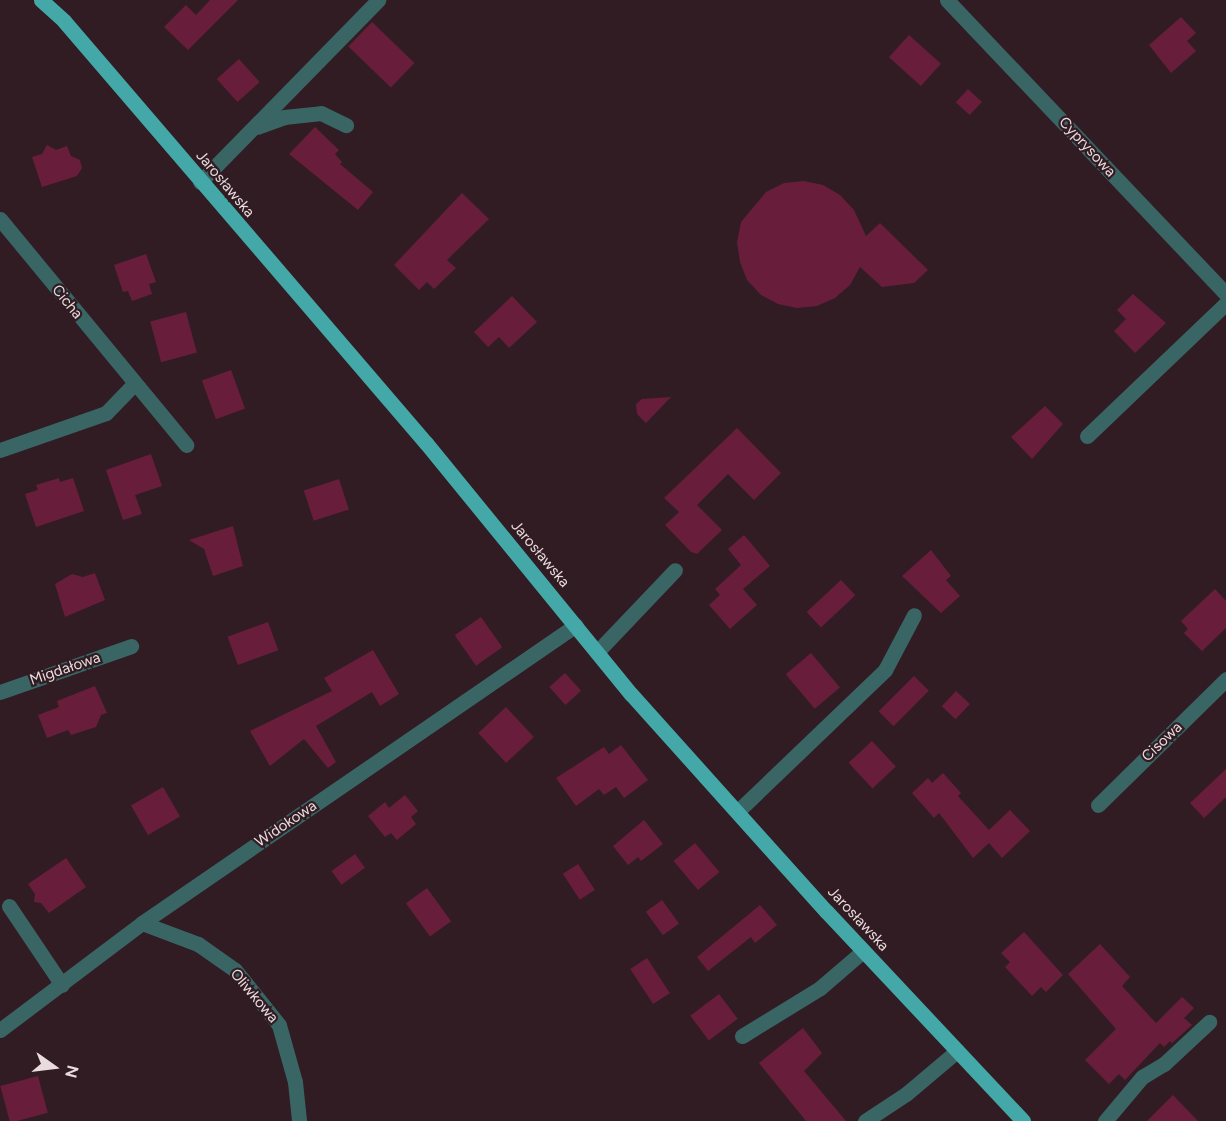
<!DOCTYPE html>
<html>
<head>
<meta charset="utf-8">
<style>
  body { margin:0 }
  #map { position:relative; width:1226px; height:1121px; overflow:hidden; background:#301c22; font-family:Figtree,sans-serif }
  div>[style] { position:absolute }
  .building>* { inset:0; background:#681e3a; transform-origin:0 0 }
  .minor>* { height:15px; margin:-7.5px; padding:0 7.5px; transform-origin:7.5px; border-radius:7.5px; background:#396565 }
  .major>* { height:15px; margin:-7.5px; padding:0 7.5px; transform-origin:7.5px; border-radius:7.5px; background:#43a8a7 }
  span { translate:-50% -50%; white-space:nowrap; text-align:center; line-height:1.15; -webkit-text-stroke:4.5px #301c22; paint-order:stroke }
  .street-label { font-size:15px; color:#e9dbde }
  .north { position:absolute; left:24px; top:1037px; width:60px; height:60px; -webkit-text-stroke:4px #301c22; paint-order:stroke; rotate:104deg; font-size:16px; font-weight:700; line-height:24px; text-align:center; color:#e9dbde }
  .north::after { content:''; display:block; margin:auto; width:21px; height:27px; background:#e9dbde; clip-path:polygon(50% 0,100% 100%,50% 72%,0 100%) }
</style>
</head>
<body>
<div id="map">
  <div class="building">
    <i style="clip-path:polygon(210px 0,238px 0,188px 50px,164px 27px,186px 5px,196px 15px)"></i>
    <i style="clip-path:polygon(1181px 17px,1196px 33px,1187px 41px,1196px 51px,1171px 73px,1149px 45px)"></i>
    <i style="left:372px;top:22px;width:59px;height:34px;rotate:44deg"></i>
    <i style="left:909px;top:35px;width:43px;height:30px;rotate:42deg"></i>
    <i style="left:239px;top:59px;width:31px;height:30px;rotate:48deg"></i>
    <i style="left:968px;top:89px;width:19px;height:18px;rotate:43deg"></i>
    <i style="clip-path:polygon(315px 127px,339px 150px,335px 154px,342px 162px,340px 164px,373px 192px,358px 210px,289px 154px)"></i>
    <i style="clip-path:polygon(47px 145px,56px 150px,67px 146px,71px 156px,80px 160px,82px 168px,77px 176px,42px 187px,32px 157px,42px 154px)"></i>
    <i style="clip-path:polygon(804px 181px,823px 185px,840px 195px,854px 210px,866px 236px,880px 223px,928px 270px,914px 283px,882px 287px,860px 267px,850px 285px,835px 298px,817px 306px,797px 308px,778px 304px,761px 295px,747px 280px,740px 262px,737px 242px,741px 222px,766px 192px,784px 183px)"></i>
    <i style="clip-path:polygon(462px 193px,489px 219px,447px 260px,456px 268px,434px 289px,427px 282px,419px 290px,394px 265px)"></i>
    <i style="clip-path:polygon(146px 254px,156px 282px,149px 284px,152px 294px,132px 301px,128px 291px,123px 292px,114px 265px)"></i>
    <i style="clip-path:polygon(1133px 294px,1166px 323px,1135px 353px,1114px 331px,1126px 319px,1117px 310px)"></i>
    <i style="clip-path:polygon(512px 296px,537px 322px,509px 348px,499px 337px,488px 347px,474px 332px)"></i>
    <i style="left:186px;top:312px;width:42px;height:37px;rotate:75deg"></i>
    <i style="left:231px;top:370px;width:41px;height:31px;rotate:70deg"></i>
    <i style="clip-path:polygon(671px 397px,646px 423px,637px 414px,636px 404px,642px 399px)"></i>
    <i style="clip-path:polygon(1045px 406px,1063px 424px,1032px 459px,1011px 437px)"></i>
    <i style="clip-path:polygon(737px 428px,781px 473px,754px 500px,728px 474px,697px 505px,722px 530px,697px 554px,691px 552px,665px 525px,679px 512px,664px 498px)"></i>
    <i style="clip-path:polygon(151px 454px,162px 486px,135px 495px,142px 514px,123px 520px,106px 470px)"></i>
    <i style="clip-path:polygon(59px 478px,60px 482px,73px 478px,84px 511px,36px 527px,25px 494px,38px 490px,36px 485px)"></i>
    <i style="left:339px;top:479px;width:32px;height:37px;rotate:72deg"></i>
    <i style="clip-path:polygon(233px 526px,243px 566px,213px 576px,204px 549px,189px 540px)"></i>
    <i style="clip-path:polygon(744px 535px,770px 566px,743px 589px,757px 605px,730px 629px,709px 605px,720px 595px,715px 589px,741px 565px,728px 549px)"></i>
    <i style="clip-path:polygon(931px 550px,951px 576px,946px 580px,960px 596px,941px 613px,902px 576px)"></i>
    <i style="clip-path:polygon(95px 573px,105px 600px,65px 617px,55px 584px,72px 574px,83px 577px)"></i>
    <i style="left:841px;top:580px;width:21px;height:47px;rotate:47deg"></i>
    <i style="clip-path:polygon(1215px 589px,1226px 601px,1226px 628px,1202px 651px,1184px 633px,1188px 629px,1181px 621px)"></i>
    <i style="left:481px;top:617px;width:37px;height:32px;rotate:55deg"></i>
    <i style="left:268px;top:622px;width:30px;height:43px;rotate:70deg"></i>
    <i style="clip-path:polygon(373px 650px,399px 694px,380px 706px,372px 692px,316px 726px,336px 762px,328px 768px,304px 739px,270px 766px,250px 731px,332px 691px,324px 678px)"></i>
    <i style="left:811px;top:653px;width:45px;height:33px;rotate:50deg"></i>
    <i style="left:565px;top:673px;width:24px;height:21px;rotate:48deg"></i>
    <i style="left:914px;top:676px;width:21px;height:50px;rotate:45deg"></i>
    <i style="clip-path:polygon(95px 686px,107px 713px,101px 715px,96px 727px,71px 735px,68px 730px,47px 738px,38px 715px,59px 707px,57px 701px)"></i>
    <i style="left:956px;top:691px;width:19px;height:21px;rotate:43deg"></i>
    <i style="left:506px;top:707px;width:41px;height:38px;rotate:47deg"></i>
    <i style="left:872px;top:741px;width:35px;height:32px;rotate:47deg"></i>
    <i style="clip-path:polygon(621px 745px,648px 780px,624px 798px,616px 787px,604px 795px,599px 789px,576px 806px,556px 778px,604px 747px,609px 754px)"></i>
    <i style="clip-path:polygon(1226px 769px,1226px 797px,1204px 818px,1190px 803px)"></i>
    <i style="clip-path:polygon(943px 773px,961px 793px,958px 796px,989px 830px,1010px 810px,1030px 831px,1002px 858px,989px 843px,973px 858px,939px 813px,934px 818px,912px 793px,928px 778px,932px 783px)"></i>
    <i style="left:163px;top:787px;width:34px;height:37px;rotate:60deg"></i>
    <i style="clip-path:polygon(405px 795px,418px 811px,411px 817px,416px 824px,397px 840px,391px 833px,385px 837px,368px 816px,385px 802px,389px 808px)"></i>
    <i style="clip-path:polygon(644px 820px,663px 844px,641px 861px,638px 857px,628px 865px,613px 846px)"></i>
    <i style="left:695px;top:843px;width:38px;height:28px;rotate:50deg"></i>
    <i style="left:355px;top:854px;width:17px;height:29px;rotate:54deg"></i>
    <i style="clip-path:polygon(66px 858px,86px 887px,49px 913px,41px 903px,34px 902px,35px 894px,28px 884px)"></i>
    <i style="left:578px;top:864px;width:31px;height:18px;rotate:57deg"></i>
    <i style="left:427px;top:888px;width:41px;height:26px;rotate:54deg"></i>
    <i style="left:662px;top:900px;width:29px;height:20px;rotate:54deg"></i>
    <i style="clip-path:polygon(760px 905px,777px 925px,755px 943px,751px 937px,708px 971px,697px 957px)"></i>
    <i style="clip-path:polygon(1024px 932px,1063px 975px,1046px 992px,1041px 987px,1032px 996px,1005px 967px,1010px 962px,1001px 953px)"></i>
    <i style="clip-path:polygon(1100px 944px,1130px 977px,1122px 986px,1156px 1023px,1182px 997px,1194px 1008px,1184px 1018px,1192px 1025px,1172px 1043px,1170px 1041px,1164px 1047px,1160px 1043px,1125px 1080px,1119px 1074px,1109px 1084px,1085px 1060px,1116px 1029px,1068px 974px)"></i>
    <i style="left:647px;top:958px;width:42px;height:20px;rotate:57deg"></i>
    <i style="left:719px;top:994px;width:31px;height:36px;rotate:53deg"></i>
    <i style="clip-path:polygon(803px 1028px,822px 1053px,804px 1071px,846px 1121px,806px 1121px,759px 1063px)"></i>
    <i style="left:38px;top:1076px;width:38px;height:39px;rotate:75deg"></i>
    <i style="clip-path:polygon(1173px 1095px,1198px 1121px,1147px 1121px)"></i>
  </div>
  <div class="minor">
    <i style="left:947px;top:0;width:405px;rotate:46.5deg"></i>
    <i style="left:257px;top:127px;width:29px;rotate:-20deg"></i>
    <i style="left:284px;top:117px;width:37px;rotate:-6deg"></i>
    <i style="left:321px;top:113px;width:28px;rotate:26deg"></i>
    <i style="left:200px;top:182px;width:255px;rotate:-45.6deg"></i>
    <i style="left:0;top:219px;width:293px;rotate:50.5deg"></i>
    <i style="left:1087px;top:436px;width:192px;rotate:-43.7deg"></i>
    <i style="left:0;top:450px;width:112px;rotate:-19.2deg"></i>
    <i style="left:106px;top:413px;width:40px;rotate:-46deg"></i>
    <i style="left:597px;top:652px;width:113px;rotate:-46.4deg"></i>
    <i style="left:0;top:692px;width:139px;rotate:-19.3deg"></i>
    <i style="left:1098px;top:805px;width:180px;rotate:-44.5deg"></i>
    <i style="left:738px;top:811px;width:204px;rotate:-43.8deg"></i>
    <i style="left:885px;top:670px;width:62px;rotate:-62.2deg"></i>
    <i style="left:9px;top:906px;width:95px;rotate:56.1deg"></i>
    <i style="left:142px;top:923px;width:60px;rotate:20.6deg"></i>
    <i style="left:198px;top:944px;width:45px;rotate:35.1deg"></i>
    <i style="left:235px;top:970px;width:70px;rotate:51.3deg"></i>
    <i style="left:279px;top:1025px;width:59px;rotate:74.3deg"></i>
    <i style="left:295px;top:1082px;width:39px;rotate:84deg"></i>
    <i style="left:0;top:1030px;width:178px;rotate:-37deg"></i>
    <i style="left:142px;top:923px;width:526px;rotate:-34.47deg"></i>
    <i style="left:742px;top:1036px;width:92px;rotate:-31.6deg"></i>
    <i style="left:820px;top:988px;width:57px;rotate:-40.7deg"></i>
    <i style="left:865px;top:1121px;width:49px;rotate:-33.4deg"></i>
    <i style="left:906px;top:1094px;width:67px;rotate:-40.1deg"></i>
    <i style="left:1105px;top:1121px;width:57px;rotate:-49.9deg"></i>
    <i style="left:1142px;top:1077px;width:26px;rotate:-31deg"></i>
    <i style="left:1164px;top:1064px;width:62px;rotate:-43deg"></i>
  </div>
  <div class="major">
    <i style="left:41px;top:0;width:31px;rotate:42deg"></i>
    <i style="left:64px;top:21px;width:556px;rotate:49.38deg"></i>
    <i style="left:426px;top:443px;width:324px;rotate:50.8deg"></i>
    <i style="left:631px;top:694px;width:292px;rotate:48.1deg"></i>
    <i style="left:826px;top:911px;width:288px;rotate:46.8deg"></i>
  </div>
  <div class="street-label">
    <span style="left:1087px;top:147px;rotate:47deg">Cyprysowa</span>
    <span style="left:225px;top:184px;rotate:50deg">Jarosławska</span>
    <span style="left:67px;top:302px;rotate:51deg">Cicha</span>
    <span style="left:540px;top:554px;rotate:50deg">Jarosławska</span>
    <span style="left:65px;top:669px;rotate:-19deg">Migdałowa</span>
    <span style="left:1162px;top:742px;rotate:-44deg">Cisowa</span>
    <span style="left:286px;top:824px;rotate:-34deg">Widokowa</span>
    <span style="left:858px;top:919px;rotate:47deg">Jarosławska</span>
    <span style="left:254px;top:996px;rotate:50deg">Oliwkowa</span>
  </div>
  <div class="north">N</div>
</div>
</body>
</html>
